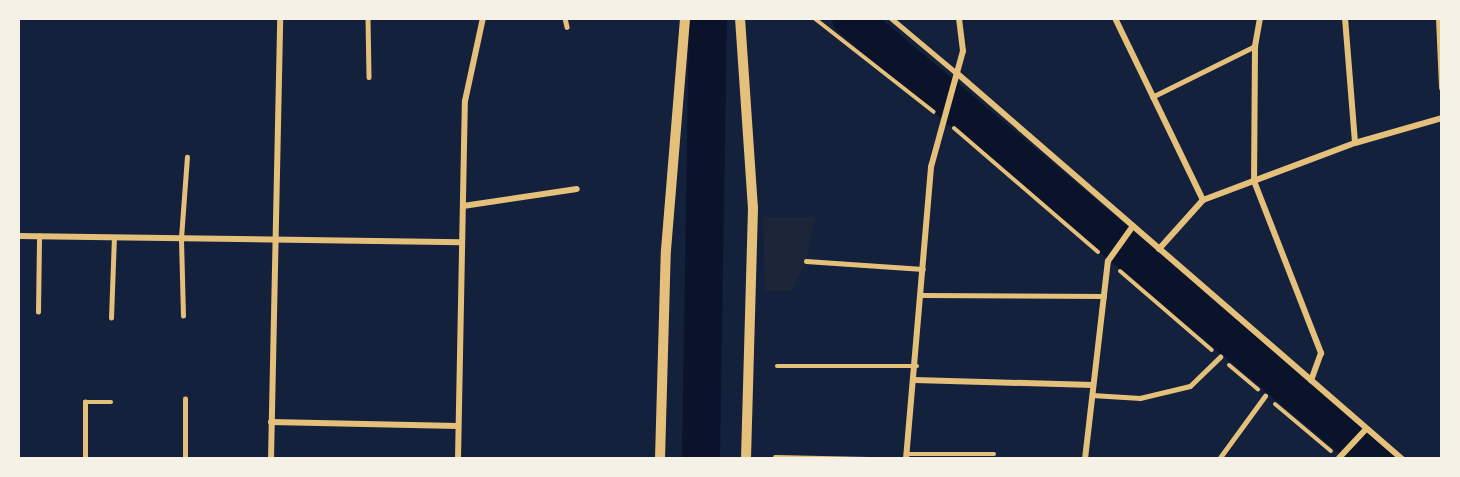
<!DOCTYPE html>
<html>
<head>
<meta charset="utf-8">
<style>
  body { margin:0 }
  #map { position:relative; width:1460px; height:477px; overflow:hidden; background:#14213d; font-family:"Public Sans",sans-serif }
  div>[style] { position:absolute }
  .green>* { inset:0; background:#1d2539 }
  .river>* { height:38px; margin:-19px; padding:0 19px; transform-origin:19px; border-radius:19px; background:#0b132b }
  .path>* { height:4px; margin:-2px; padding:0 2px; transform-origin:2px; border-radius:2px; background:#e5c07b }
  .service>* { height:4.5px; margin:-2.25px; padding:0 2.25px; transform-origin:2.25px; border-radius:2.25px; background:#e5c07b }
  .minor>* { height:6px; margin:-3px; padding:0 3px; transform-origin:3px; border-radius:3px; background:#e5c07b }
  .tertiary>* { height:10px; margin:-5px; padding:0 5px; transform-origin:5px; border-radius:5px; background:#e5c07b }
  span { translate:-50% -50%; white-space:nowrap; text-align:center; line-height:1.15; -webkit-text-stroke:5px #f6f1e7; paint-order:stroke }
  .frame { position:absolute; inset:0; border:20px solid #f6f1e7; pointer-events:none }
</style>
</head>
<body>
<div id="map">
  <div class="green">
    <i style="clip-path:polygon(763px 217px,815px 217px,806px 261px,792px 291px,765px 291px)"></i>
  </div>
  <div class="river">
    <i style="left:851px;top:18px;width:685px;rotate:40.08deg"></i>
    <i style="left:701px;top:459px;width:441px;rotate:-89.1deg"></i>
  </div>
  <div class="path">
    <i style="left:814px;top:18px;width:152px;rotate:38.1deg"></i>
    <i style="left:954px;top:128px;width:190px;rotate:40.7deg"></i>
    <i style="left:1120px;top:271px;width:121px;rotate:40.7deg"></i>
    <i style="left:1229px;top:365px;width:38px;rotate:40deg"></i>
    <i style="left:1275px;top:404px;width:73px;rotate:40deg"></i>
  </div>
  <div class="service">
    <i style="left:368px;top:18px;width:59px;rotate:89deg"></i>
    <i style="left:565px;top:18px;width:9px;rotate:77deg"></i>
    <i style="left:891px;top:18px;width:89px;rotate:40deg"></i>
    <i style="left:1152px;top:97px;width:115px;rotate:-26.3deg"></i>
    <i style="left:806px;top:261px;width:117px;rotate:3.9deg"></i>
    <i style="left:922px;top:295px;width:182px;rotate:0.3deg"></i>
    <i style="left:38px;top:312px;width:76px;rotate:-89.2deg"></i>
    <i style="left:183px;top:316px;width:78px;rotate:-91.5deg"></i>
    <i style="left:181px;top:238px;width:81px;rotate:-85.8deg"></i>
    <i style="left:111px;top:318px;width:80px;rotate:-87.9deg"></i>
    <i style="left:777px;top:366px;width:140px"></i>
    <i style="left:1092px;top:395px;width:48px;rotate:3.6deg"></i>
    <i style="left:1140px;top:398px;width:51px;rotate:-13.5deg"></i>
    <i style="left:1190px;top:386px;width:42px;rotate:-44deg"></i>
    <i style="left:907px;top:454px;width:87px"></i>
    <i style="left:775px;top:457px;width:93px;rotate:1.2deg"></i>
    <i style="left:85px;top:459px;width:57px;rotate:-90deg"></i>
    <i style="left:85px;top:402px;width:26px"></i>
    <i style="left:185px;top:459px;width:60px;rotate:-90deg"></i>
    <i style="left:1219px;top:459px;width:78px;rotate:-53.9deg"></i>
  </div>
  <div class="minor">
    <i style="left:1115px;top:18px;width:202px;rotate:64.2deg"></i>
    <i style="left:1260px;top:18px;width:28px;rotate:100deg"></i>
    <i style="left:1255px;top:46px;width:135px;rotate:90.4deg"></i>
    <i style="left:1254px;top:181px;width:185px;rotate:68.7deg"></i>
    <i style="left:1321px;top:353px;width:29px;rotate:110deg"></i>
    <i style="left:1345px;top:18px;width:125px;rotate:85.4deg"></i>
    <i style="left:1439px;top:18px;width:70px;rotate:87.5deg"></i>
    <i style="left:959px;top:75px;width:586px;rotate:40.92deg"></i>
    <i style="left:463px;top:206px;width:115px;rotate:-8.5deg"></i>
    <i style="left:18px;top:236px;width:444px;rotate:0.8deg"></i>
    <i style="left:1159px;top:249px;width:66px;rotate:-48.1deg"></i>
    <i style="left:1203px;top:200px;width:162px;rotate:-20.6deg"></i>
    <i style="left:1355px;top:143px;width:91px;rotate:-16deg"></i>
    <i style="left:915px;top:380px;width:178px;rotate:1.6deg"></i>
    <i style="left:271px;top:422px;width:187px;rotate:1.2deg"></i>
    <i style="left:1339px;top:458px;width:38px;rotate:-47deg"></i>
    <i style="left:271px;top:459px;width:441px;rotate:-88.8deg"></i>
    <i style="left:458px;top:459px;width:358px;rotate:-88.9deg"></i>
    <i style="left:465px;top:101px;width:85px;rotate:-77.8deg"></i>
    <i style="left:906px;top:459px;width:293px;rotate:-85.1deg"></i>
    <i style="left:931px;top:167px;width:120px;rotate:-74.6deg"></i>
    <i style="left:963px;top:51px;width:33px;rotate:-97deg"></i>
    <i style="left:1085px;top:459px;width:199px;rotate:-83.4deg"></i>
    <i style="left:1108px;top:261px;width:43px;rotate:-54.5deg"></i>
  </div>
  <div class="tertiary">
    <i style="left:740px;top:18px;width:190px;rotate:86.1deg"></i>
    <i style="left:753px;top:208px;width:251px;rotate:91.6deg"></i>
    <i style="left:660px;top:459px;width:209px;rotate:-88.4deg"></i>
    <i style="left:666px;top:250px;width:233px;rotate:-85.3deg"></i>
  </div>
  <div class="frame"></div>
</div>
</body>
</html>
